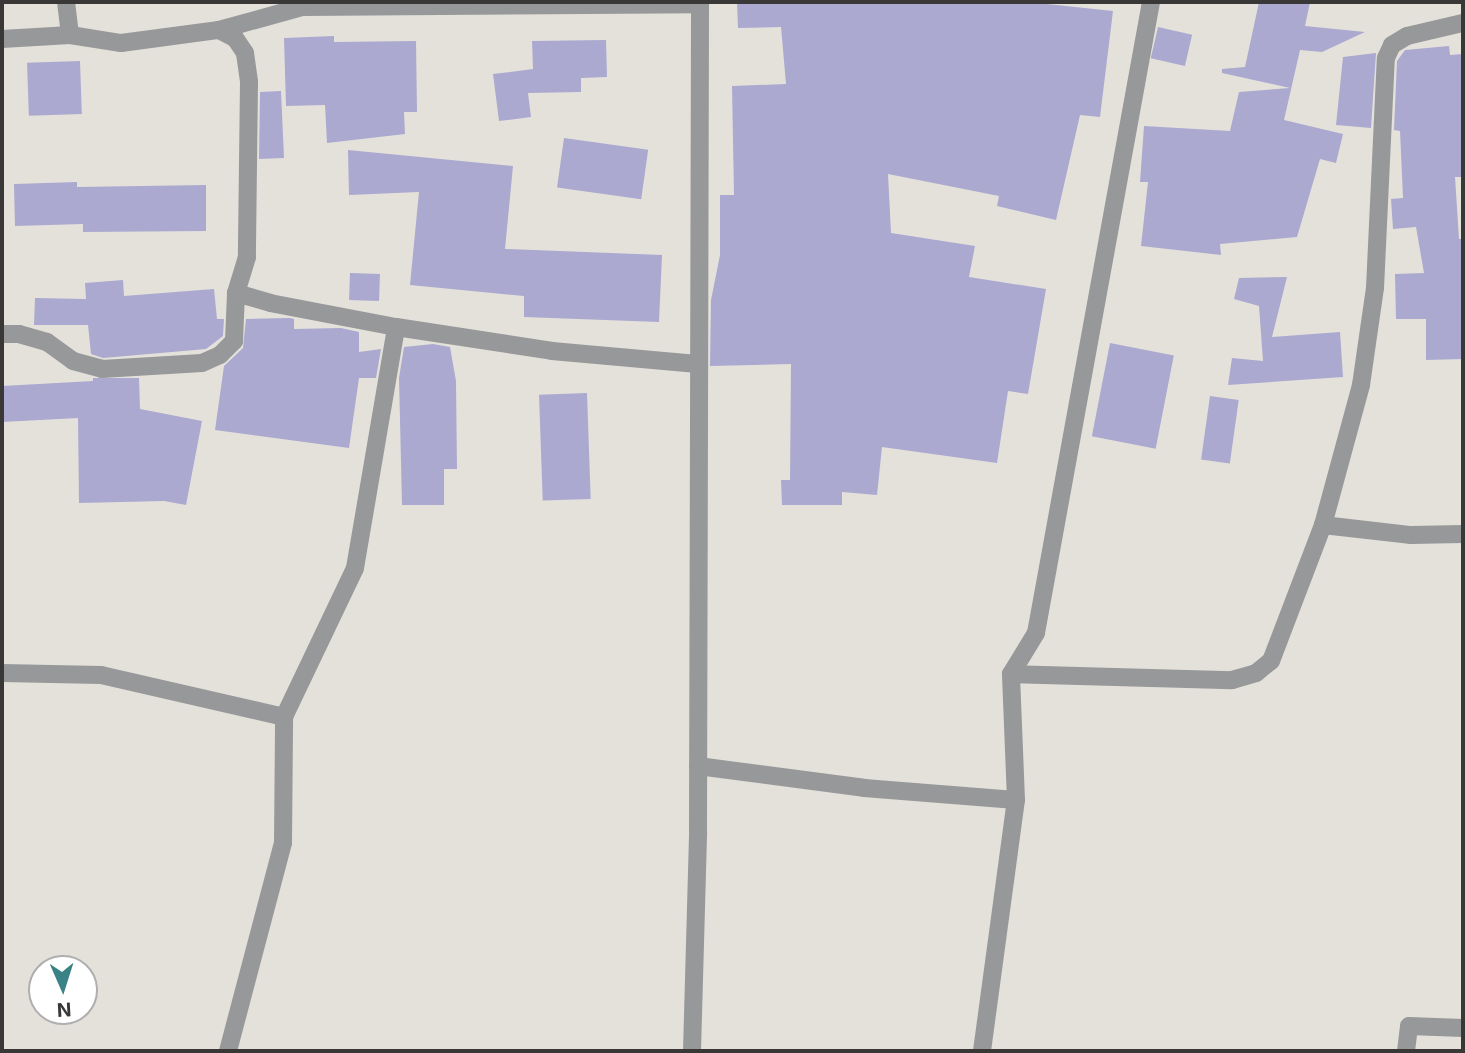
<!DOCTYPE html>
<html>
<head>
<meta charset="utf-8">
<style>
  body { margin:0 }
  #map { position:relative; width:1465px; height:1053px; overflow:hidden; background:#e4e1db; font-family:Inter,sans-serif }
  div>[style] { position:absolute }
  .building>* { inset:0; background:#aba9cf; transform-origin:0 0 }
  .minor>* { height:18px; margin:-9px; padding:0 9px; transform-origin:9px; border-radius:9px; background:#97989a }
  span { translate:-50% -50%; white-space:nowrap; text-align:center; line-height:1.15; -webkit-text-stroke:5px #fff; paint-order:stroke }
  .frame { position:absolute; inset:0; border:4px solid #393836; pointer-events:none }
  .north { position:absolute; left:28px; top:955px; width:70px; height:70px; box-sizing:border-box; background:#fff; border:2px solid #b0afaf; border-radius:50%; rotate:177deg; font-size:19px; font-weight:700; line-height:28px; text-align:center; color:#393836 }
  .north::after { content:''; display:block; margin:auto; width:24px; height:32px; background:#3a8286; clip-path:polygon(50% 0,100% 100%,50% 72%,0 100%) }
</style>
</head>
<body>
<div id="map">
  <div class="building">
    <i style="clip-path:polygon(737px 2px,1028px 2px,1113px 11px,1100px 117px,1080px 115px,1056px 220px,997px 206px,999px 196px,888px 174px,891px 233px,975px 246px,969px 277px,1046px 289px,1028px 394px,1008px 391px,997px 463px,882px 447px,877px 495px,842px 492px,842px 505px,782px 505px,781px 480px,790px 480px,791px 364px,710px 366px,711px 300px,720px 255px,720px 195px,734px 195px,732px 86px,786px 84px,781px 27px,738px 28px)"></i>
    <i style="clip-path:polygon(1259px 2px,1310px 2px,1305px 26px,1365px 32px,1322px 52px,1300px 50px,1284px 120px,1343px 134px,1336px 163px,1320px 159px,1297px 237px,1220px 244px,1221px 255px,1141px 246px,1148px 182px,1140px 182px,1144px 126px,1230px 131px,1239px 92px,1290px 88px,1222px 73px,1222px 69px,1245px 67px)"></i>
    <i style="left:1158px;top:27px;width:35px;height:32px;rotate:13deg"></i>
    <i style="clip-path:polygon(334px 36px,334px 42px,416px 41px,417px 112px,404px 112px,405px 134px,327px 143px,325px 105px,286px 106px,284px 38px)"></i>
    <i style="clip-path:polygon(606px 40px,607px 77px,581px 78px,581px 92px,528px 93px,531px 117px,499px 121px,493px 74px,533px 69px,532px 41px)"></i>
    <i style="clip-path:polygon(1449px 46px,1450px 55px,1463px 54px,1463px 177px,1455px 177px,1459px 239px,1463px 239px,1463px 359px,1426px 360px,1426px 319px,1396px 319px,1395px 274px,1424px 273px,1416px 227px,1393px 229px,1391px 199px,1403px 198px,1400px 131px,1394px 130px,1397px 61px,1405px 50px)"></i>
    <i style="clip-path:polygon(1376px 53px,1371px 128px,1336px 125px,1343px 57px)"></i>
    <i style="left:80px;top:61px;width:53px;height:53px;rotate:88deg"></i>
    <i style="clip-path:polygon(281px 91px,284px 158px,259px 159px,260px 92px)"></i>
    <i style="left:564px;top:138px;width:85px;height:50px;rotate:8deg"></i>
    <i style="clip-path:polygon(348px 150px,513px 166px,505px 249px,662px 255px,659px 322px,524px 317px,524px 296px,410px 285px,419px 192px,349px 195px)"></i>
    <i style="clip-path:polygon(77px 182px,77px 187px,206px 185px,206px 231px,83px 232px,83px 224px,15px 226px,14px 184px)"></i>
    <i style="left:350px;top:273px;width:30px;height:27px;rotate:2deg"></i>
    <i style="clip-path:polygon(1287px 277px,1272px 337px,1340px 332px,1343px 377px,1228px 385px,1232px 358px,1263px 361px,1259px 306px,1234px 299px,1239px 278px)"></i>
    <i style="clip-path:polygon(123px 280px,124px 296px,214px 289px,217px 319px,224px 319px,223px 336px,206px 349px,103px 358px,91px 354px,88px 325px,34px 325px,35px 298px,86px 299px,85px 283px)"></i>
    <i style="clip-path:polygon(290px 318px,294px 319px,294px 329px,341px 328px,359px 332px,359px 352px,381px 349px,376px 378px,359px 378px,349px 448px,215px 430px,224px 366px,243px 348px,246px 319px)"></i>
    <i style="left:1110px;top:343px;width:65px;height:95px;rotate:11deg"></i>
    <i style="clip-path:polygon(433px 344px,450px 347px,456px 381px,457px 469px,444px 469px,444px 505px,402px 505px,399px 378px,404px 347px)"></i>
    <i style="clip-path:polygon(93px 378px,139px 378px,140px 409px,202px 421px,186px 505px,164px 501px,79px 503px,78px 418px,2px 422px,2px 386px,93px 381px)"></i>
    <i style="left:587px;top:393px;width:106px;height:48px;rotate:88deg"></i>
    <i style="left:1210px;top:396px;width:29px;height:64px;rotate:8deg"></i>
  </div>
  <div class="minor">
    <i style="left:66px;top:2px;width:33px;rotate:83deg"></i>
    <i style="left:219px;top:30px;width:86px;rotate:-15.5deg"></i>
    <i style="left:302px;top:7px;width:398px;rotate:-0.4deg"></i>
    <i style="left:2px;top:39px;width:68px;rotate:-3.4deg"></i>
    <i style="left:70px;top:35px;width:52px;rotate:8.9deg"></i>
    <i style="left:121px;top:43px;width:99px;rotate:-7.6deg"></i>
    <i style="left:219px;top:30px;width:18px;rotate:27deg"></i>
    <i style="left:235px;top:38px;width:18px;rotate:56deg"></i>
    <i style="left:245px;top:53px;width:29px;rotate:82deg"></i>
    <i style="left:249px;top:82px;width:175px;rotate:90.7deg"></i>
    <i style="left:247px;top:257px;width:38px;rotate:107deg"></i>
    <i style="left:236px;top:293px;width:35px;rotate:16deg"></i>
    <i style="left:270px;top:303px;width:128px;rotate:10.8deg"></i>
    <i style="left:396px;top:327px;width:158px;rotate:8.7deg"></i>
    <i style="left:552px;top:351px;width:146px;rotate:5.1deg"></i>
    <i style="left:2px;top:334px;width:17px"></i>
    <i style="left:19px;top:334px;width:29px;rotate:16deg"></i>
    <i style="left:47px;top:342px;width:32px;rotate:36deg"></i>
    <i style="left:73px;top:361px;width:30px;rotate:15deg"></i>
    <i style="left:102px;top:369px;width:100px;rotate:-3.4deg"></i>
    <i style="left:202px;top:363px;width:20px;rotate:-24deg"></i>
    <i style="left:220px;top:355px;width:20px;rotate:-45deg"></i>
    <i style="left:234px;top:341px;width:48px;rotate:-87.6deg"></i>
    <i style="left:1323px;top:525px;width:89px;rotate:6.5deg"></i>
    <i style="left:1411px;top:535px;width:52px;rotate:-1.1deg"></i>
    <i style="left:2px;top:673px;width:99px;rotate:1.2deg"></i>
    <i style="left:101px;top:675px;width:188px;rotate:12.9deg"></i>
    <i style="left:1011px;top:674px;width:221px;rotate:1.6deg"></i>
    <i style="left:1232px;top:680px;width:25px;rotate:-16deg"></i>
    <i style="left:1256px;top:673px;width:19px;rotate:-39deg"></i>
    <i style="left:1271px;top:661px;width:146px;rotate:-69.1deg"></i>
    <i style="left:1323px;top:525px;width:145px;rotate:-74.8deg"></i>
    <i style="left:1361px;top:385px;width:98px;rotate:-81.8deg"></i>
    <i style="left:1375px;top:288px;width:230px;rotate:-87.3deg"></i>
    <i style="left:1386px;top:58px;width:14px;rotate:-65deg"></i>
    <i style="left:1392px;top:45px;width:17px;rotate:-31deg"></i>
    <i style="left:1407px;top:36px;width:57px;rotate:-13.1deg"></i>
    <i style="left:698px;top:766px;width:167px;rotate:7.5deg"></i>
    <i style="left:864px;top:788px;width:152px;rotate:4.5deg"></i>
    <i style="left:228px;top:1051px;width:215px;rotate:-75.2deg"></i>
    <i style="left:283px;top:843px;width:126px;rotate:-89.5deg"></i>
    <i style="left:284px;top:717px;width:165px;rotate:-64.5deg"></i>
    <i style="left:355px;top:568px;width:244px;rotate:-80.3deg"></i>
    <i style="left:692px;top:1051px;width:220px;rotate:-88.4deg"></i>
    <i style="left:698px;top:831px;width:829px;rotate:-89.86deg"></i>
    <i style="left:982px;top:1051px;width:253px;rotate:-82.3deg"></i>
    <i style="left:1016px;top:800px;width:126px;rotate:-92.3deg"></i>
    <i style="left:1011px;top:674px;width:48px;rotate:-58.6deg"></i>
    <i style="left:1036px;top:633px;width:641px;rotate:-79.67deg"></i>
    <i style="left:1406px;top:1051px;width:25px;rotate:-83deg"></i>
    <i style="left:1409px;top:1026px;width:54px;rotate:2.1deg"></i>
  </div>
  <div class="frame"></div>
  <div class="north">N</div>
</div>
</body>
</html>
